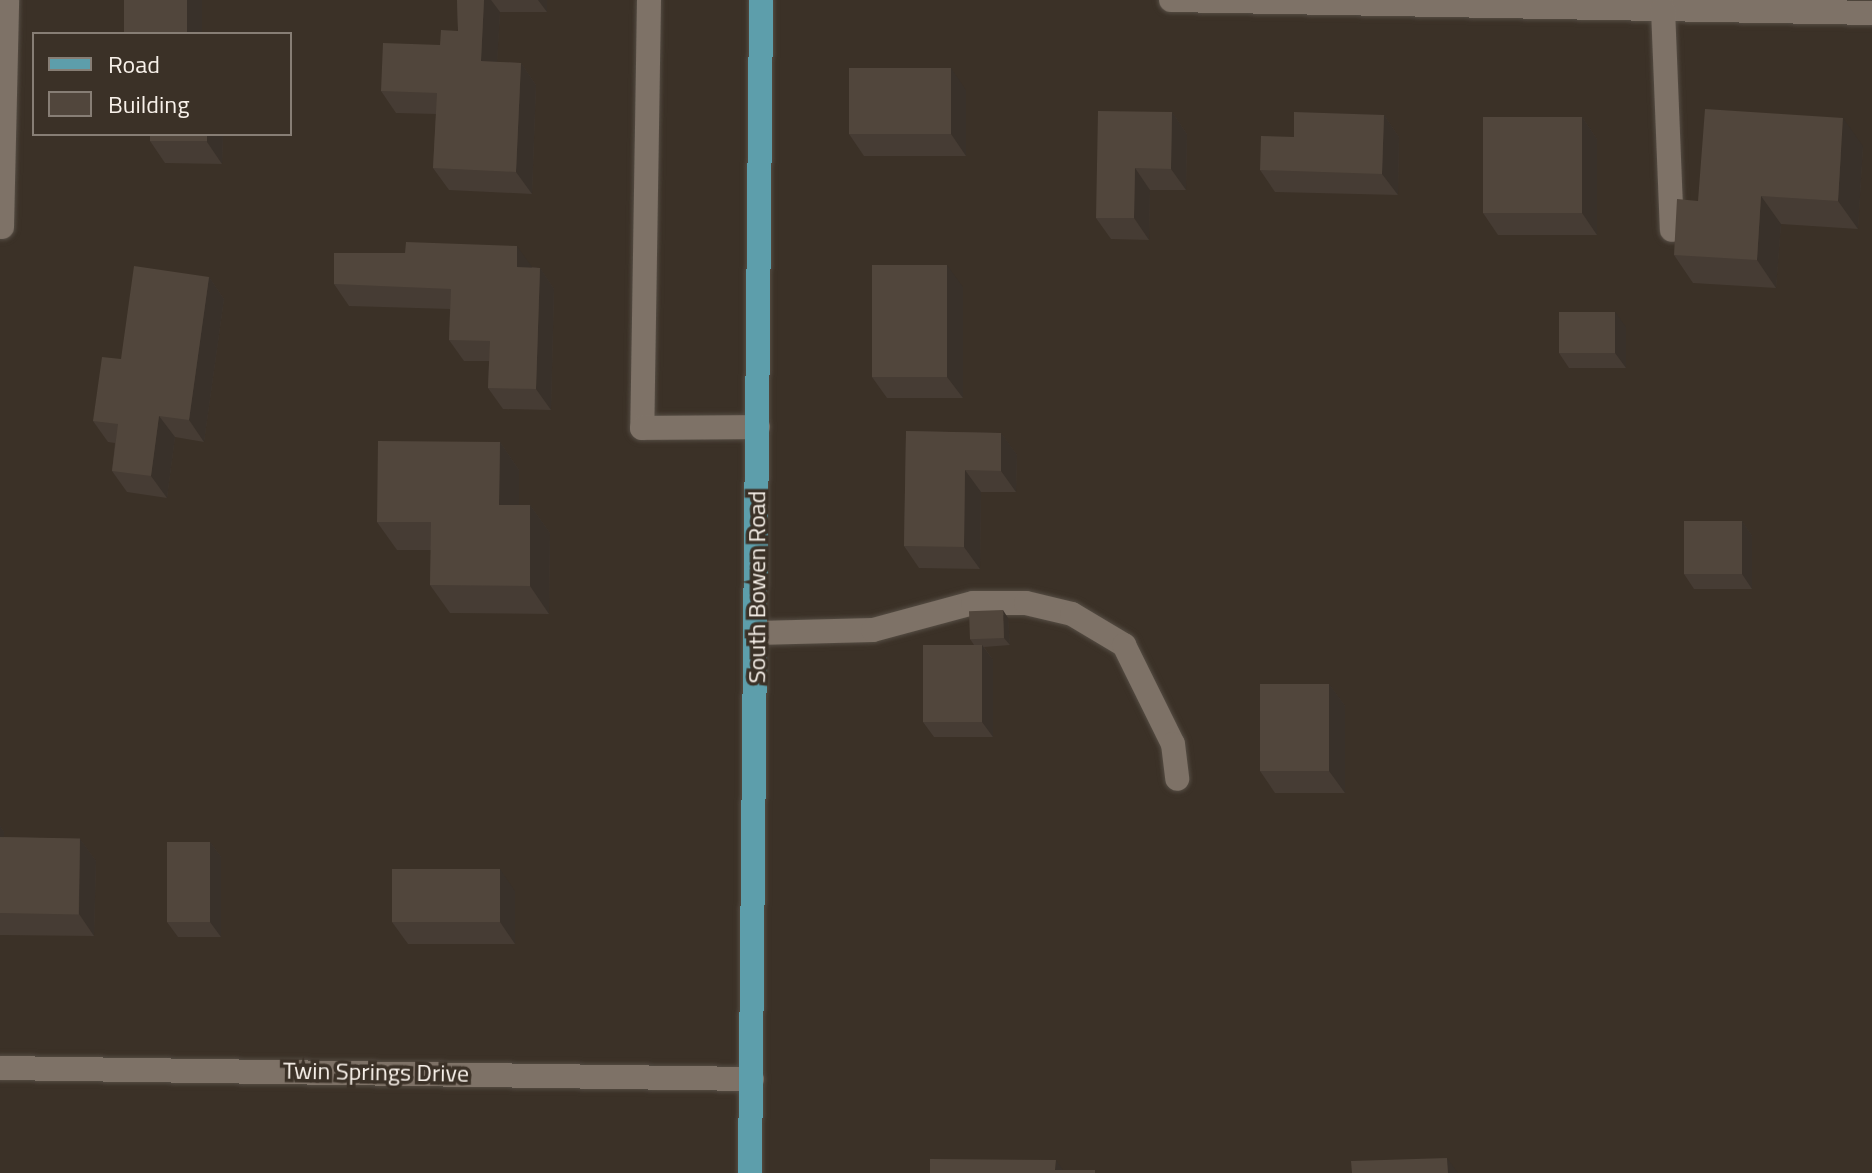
<!DOCTYPE html>
<html>
<head>
<meta charset="utf-8">
<style>
  body { margin:0 }
  #map { position:relative; width:1872px; height:1173px; overflow:hidden; background:#3b3127; font-family:"Titillium Web",sans-serif }
  div>[style] { position:absolute }
  .roads { filter:drop-shadow(0 0 2px #554d44) drop-shadow(0 0 2px #554d44) }
  .minor>* { height:24px; margin:-12px; padding:0 12px; transform-origin:12px; border-radius:12px; background:#7e7267 }
  .major>* { height:24px; margin:-12px; padding:0 12px; transform-origin:12px; border-radius:12px; background:#5d9eab }
  .wall>* { inset:0; background:#463c34 }
  .shaded-wall>* { inset:0; background:#39312a; transform-origin:0 0 }
  .building>* { inset:0; background:#51463c; transform-origin:0 0 }
  span { translate:-50% -50%; white-space:nowrap; text-align:center; line-height:1.15; -webkit-text-stroke:7px #3b3127; paint-order:stroke }
  .street-label { font-size:24px; color:#f8f1ea }
  .legend { position:absolute; left:32px; top:32px; width:260px; height:104px; box-sizing:border-box; background:#3b3127; border:2px solid #877e75; margin:0; padding:10px 14px; list-style:none; font-size:24px; color:#f8f1ea }
  .legend li { display:flex; align-items:center; gap:16px; height:40px }
  .legend b { width:40px; border:2px solid #877e75 }
</style>
</head>
<body>
<div id="map">
  <div class="roads">
    <div class="minor">
      <i style="left:649px;top:0;width:428px;rotate:90.9deg"></i>
      <i style="left:642px;top:428px;width:116px;rotate:-0.5deg"></i>
      <i style="left:1171px;top:0;width:701px;rotate:1.06deg"></i>
      <i style="left:1663px;top:9px;width:221px;rotate:87.7deg"></i>
      <i style="left:2px;top:227px;width:227px;rotate:-88.7deg"></i>
      <i style="left:757px;top:633px;width:116px;rotate:-1.5deg"></i>
      <i style="left:873px;top:630px;width:104px;rotate:-15.1deg"></i>
      <i style="left:973px;top:603px;width:53px"></i>
      <i style="left:1026px;top:603px;width:47px;rotate:13.4deg"></i>
      <i style="left:1072px;top:614px;width:61px;rotate:30.8deg"></i>
      <i style="left:1124px;top:645px;width:110px;rotate:63.7deg"></i>
      <i style="left:1173px;top:744px;width:35px;rotate:83deg"></i>
      <i style="left:0;top:1068px;width:752px;rotate:0.84deg"></i>
    </div>
    <div class="major">
      <i style="left:750px;top:1173px;width:1173px;rotate:-89.46deg"></i>
    </div>
  </div>
  <div class="wall">
    <i style="clip-path:polygon(457px 0,547px 0,547px 12px,500px 12px,497px 62px,521px 63px,536px 85px,532px 194px,449px 190px,433px 168px,436px 114px,396px 113px,381px 91px,458px 31px)"></i>
    <i style="clip-path:polygon(966px 90px,966px 156px,864px 156px,849px 134px)"></i>
    <i style="clip-path:polygon(1172px 112px,1187px 134px,1186px 190px,1150px 190px,1149px 240px,1111px 239px,1096px 218px)"></i>
    <i style="clip-path:polygon(1384px 115px,1399px 137px,1398px 195px,1275px 192px,1260px 170px,1294px 137px)"></i>
    <i style="clip-path:polygon(1582px 117px,1597px 139px,1597px 235px,1498px 235px,1483px 213px)"></i>
    <i style="clip-path:polygon(223px 134px,222px 164px,165px 163px,150px 141px)"></i>
    <i style="clip-path:polygon(1863px 146px,1858px 229px,1781px 224px,1776px 288px,1693px 283px,1674px 255px,1698px 201px)"></i>
    <i style="clip-path:polygon(532px 267px,540px 268px,554px 289px,551px 410px,503px 409px,488px 388px,489px 361px,464px 361px,449px 340px,450px 309px,349px 306px,334px 284px)"></i>
    <i style="clip-path:polygon(209px 277px,224px 299px,204px 442px,175px 437px,167px 498px,127px 492px,112px 471px,115px 443px,108px 442px,93px 421px,121px 359px)"></i>
    <i style="clip-path:polygon(963px 287px,963px 398px,887px 398px,872px 377px)"></i>
    <i style="clip-path:polygon(1626px 327px,1626px 368px,1569px 368px,1559px 353px)"></i>
    <i style="clip-path:polygon(906px 431px,1001px 433px,1017px 455px,1016px 492px,981px 492px,980px 569px,919px 568px,904px 546px)"></i>
    <i style="clip-path:polygon(500px 442px,519px 470px,519px 505px,530px 505px,550px 533px,549px 614px,450px 613px,430px 585px,431px 550px,397px 550px,377px 522px)"></i>
    <i style="clip-path:polygon(1742px 521px,1752px 536px,1752px 589px,1694px 589px,1684px 574px)"></i>
    <i style="clip-path:polygon(1008px 618px,1010px 645px,984px 647px,993px 660px,993px 737px,934px 737px,923px 722px,974px 645px,970px 639px)"></i>
    <i style="clip-path:polygon(1329px 684px,1345px 706px,1345px 793px,1275px 793px,1260px 771px)"></i>
    <i style="clip-path:polygon(0 826px,4px 832px,4px 837px,80px 839px,96px 861px,94px 936px,0 935px)"></i>
    <i style="clip-path:polygon(210px 842px,221px 857px,221px 937px,178px 937px,167px 922px)"></i>
    <i style="clip-path:polygon(515px 891px,515px 944px,408px 944px,392px 922px)"></i>
  </div>
  <div class="shaded-wall">
    <i style="left:187px;top:0;width:15px;height:34px"></i>
    <i style="clip-path:polygon(484px 0,491px 0,500px 12px,496px 83px,481px 61px)"></i>
    <i style="clip-path:polygon(538px 0,547px 0,547px 12px)"></i>
    <i style="clip-path:polygon(521px 63px,536px 85px,532px 194px,516px 172px)"></i>
    <i style="clip-path:polygon(951px 68px,966px 90px,966px 156px,951px 134px)"></i>
    <i style="clip-path:polygon(1172px 112px,1187px 134px,1186px 190px,1171px 169px)"></i>
    <i style="clip-path:polygon(1384px 115px,1399px 137px,1398px 195px,1382px 174px)"></i>
    <i style="clip-path:polygon(1582px 117px,1597px 139px,1597px 235px,1582px 213px)"></i>
    <i style="clip-path:polygon(1843px 118px,1863px 146px,1858px 229px,1838px 201px)"></i>
    <i style="clip-path:polygon(207px 134px,223px 134px,222px 164px,207px 142px)"></i>
    <i style="clip-path:polygon(1135px 168px,1150px 190px,1149px 240px,1134px 218px)"></i>
    <i style="clip-path:polygon(1761px 196px,1781px 224px,1776px 288px,1757px 260px)"></i>
    <i style="clip-path:polygon(517px 246px,532px 267px,532px 288px,517px 267px)"></i>
    <i style="clip-path:polygon(947px 265px,963px 287px,963px 398px,947px 377px)"></i>
    <i style="clip-path:polygon(540px 268px,554px 289px,551px 410px,536px 389px)"></i>
    <i style="clip-path:polygon(209px 277px,224px 299px,204px 442px,189px 420px)"></i>
    <i style="clip-path:polygon(1615px 312px,1626px 327px,1626px 368px,1615px 353px)"></i>
    <i style="clip-path:polygon(159px 416px,175px 437px,167px 498px,151px 476px)"></i>
    <i style="clip-path:polygon(1001px 433px,1017px 455px,1016px 492px,1001px 471px)"></i>
    <i style="clip-path:polygon(500px 442px,519px 470px,519px 533px,499px 505px)"></i>
    <i style="clip-path:polygon(965px 470px,981px 492px,980px 569px,964px 547px)"></i>
    <i style="clip-path:polygon(530px 505px,550px 533px,549px 614px,530px 586px)"></i>
    <i style="clip-path:polygon(1742px 521px,1752px 536px,1752px 589px,1742px 574px)"></i>
    <i style="clip-path:polygon(1003px 610px,1008px 618px,1010px 645px,1004px 638px)"></i>
    <i style="clip-path:polygon(982px 645px,993px 660px,993px 737px,982px 722px)"></i>
    <i style="clip-path:polygon(1329px 684px,1345px 706px,1345px 793px,1329px 771px)"></i>
    <i style="clip-path:polygon(0 826px,4px 832px,4px 859px,0 854px)"></i>
    <i style="clip-path:polygon(80px 839px,96px 861px,94px 936px,79px 914px)"></i>
    <i style="clip-path:polygon(210px 842px,221px 857px,221px 937px,210px 922px)"></i>
    <i style="clip-path:polygon(500px 869px,515px 891px,515px 944px,500px 922px)"></i>
    <i style="clip-path:polygon(1447px 1158px,1458px 1173px,1448px 1173px)"></i>
    <i style="clip-path:polygon(1056px 1160px,1065px 1173px,1055px 1170px)"></i>
  </div>
  <div class="building">
    <i style="left:124px;top:0;width:63px;height:34px"></i>
    <i style="clip-path:polygon(457px 0,484px 0,481px 61px,521px 63px,516px 172px,433px 168px,437px 93px,381px 91px,383px 43px,440px 45px,441px 30px,458px 31px)"></i>
    <i style="left:849px;top:68px;width:102px;height:66px"></i>
    <i style="clip-path:polygon(1705px 109px,1843px 118px,1838px 201px,1761px 196px,1757px 260px,1674px 255px,1677px 199px,1698px 201px)"></i>
    <i style="clip-path:polygon(1098px 111px,1172px 112px,1171px 169px,1135px 168px,1134px 218px,1096px 218px)"></i>
    <i style="clip-path:polygon(1294px 112px,1384px 115px,1382px 174px,1260px 170px,1261px 136px,1294px 137px)"></i>
    <i style="left:1483px;top:117px;width:99px;height:96px"></i>
    <i style="left:150px;top:134px;width:57px;height:7px"></i>
    <i style="clip-path:polygon(406px 242px,517px 246px,517px 267px,540px 268px,536px 389px,488px 388px,490px 341px,449px 340px,451px 289px,334px 284px,334px 253px,405px 253px)"></i>
    <i style="left:872px;top:265px;width:75px;height:112px"></i>
    <i style="clip-path:polygon(134px 266px,209px 277px,189px 420px,159px 416px,151px 476px,112px 471px,118px 424px,93px 421px,102px 357px,121px 359px)"></i>
    <i style="left:1559px;top:312px;width:56px;height:41px"></i>
    <i style="clip-path:polygon(906px 431px,1001px 433px,1001px 471px,965px 470px,964px 547px,904px 546px)"></i>
    <i style="clip-path:polygon(378px 441px,500px 442px,499px 505px,530px 505px,530px 586px,430px 585px,431px 522px,377px 522px)"></i>
    <i style="left:1684px;top:521px;width:58px;height:53px"></i>
    <i style="left:1003px;top:610px;width:28px;height:34px;rotate:88deg"></i>
    <i style="left:923px;top:645px;width:59px;height:77px"></i>
    <i style="left:1260px;top:684px;width:69px;height:87px"></i>
    <i style="left:0;top:837px;width:80px;height:76px;rotate:1deg"></i>
    <i style="left:167px;top:842px;width:43px;height:80px"></i>
    <i style="left:392px;top:869px;width:108px;height:53px"></i>
    <i style="clip-path:polygon(1447px 1158px,1448px 1173px,1352px 1173px,1351px 1161px)"></i>
    <i style="clip-path:polygon(930px 1159px,1056px 1160px,1055px 1170px,1095px 1170px,1095px 1173px,930px 1173px)"></i>
  </div>
  <div class="street-label">
    <span style="left:757px;top:587px;rotate:-90deg">South Bowen Road</span>
    <span style="left:376px;top:1072px;rotate:1deg">Twin Springs Drive</span>
  </div>
  <ul class="legend">
  <li><b style="height:10px;background:#5d9eab"></b>Road</li>
  <li><b style="height:22px;background:#51463c"></b>Building</li>
  </ul>
</div>
</body>
</html>
